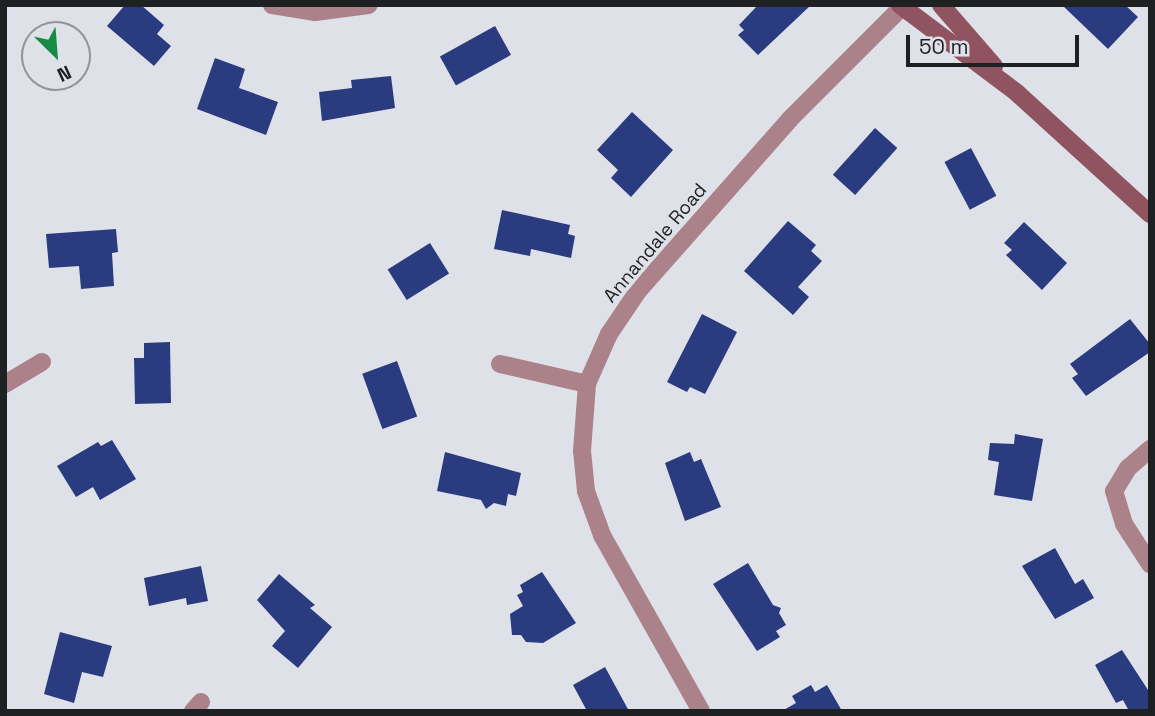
<!DOCTYPE html>
<html>
<head>
<meta charset="utf-8">
<style>
  body { margin:0 }
  #map { position:relative; width:1155px; height:716px; overflow:hidden; background:#dee1e8; font-family:"Space Grotesk",sans-serif }
  div>[style] { position:absolute }
  .building>* { inset:0; background:#2a3b80; transform-origin:0 0 }
  .minor>* { height:18px; margin:-9px; padding:0 9px; transform-origin:9px; border-radius:9px; background:#ac828a }
  .secondary>* { height:18px; margin:-9px; padding:0 9px; transform-origin:9px; border-radius:9px; background:#8f5460 }
  span { translate:-50% -50%; white-space:nowrap; text-align:center; line-height:1.15; -webkit-text-stroke:7px #dee1e8; paint-order:stroke }
  .street-label { font-size:19px; color:#1f2022 }
  .frame { position:absolute; inset:0; border:7px solid #1f2022; pointer-events:none }
  .north { position:absolute; left:21px; top:21px; width:70px; height:70px; box-sizing:border-box; background:#dee1e8; border:2px solid #929499; border-radius:50%; rotate:155deg; font-size:19px; font-weight:700; line-height:28px; text-align:center; color:#1f2022 }
  .north::after { content:''; display:block; margin:auto; width:24px; height:32px; background:#168b44; clip-path:polygon(50% 0,100% 100%,50% 72%,0 100%) }
  .scale { position:absolute; left:906px; top:35px; width:173px; height:32px; box-sizing:border-box; border:4px solid #1f2022; border-top:0; padding-left:9px; font-size:21px; line-height:24px; white-space:nowrap; color:#1f2022; -webkit-text-stroke:5px #dee1e8; paint-order:stroke }
</style>
</head>
<body>
<div id="map">
  <div class="building">
    <i style="clip-path:polygon(125px 5px,141px 5px,164px 25px,157px 34px,171px 46px,154px 66px,107px 26px)"></i>
    <i style="clip-path:polygon(758px 5px,811px 5px,758px 55px,738px 35px,744px 30px,739px 25px)"></i>
    <i style="clip-path:polygon(1062px 5px,1125px 5px,1138px 17px,1108px 49px)"></i>
    <i style="left:495px;top:26px;width:33px;height:63px;rotate:61deg"></i>
    <i style="clip-path:polygon(215px 58px,245px 69px,239px 88px,278px 102px,266px 135px,197px 109px)"></i>
    <i style="clip-path:polygon(391px 76px,395px 108px,322px 121px,319px 92px,352px 88px,351px 80px)"></i>
    <i style="clip-path:polygon(632px 112px,673px 150px,631px 197px,611px 178px,618px 170px,597px 150px)"></i>
    <i style="left:875px;top:128px;width:30px;height:63px;rotate:42deg"></i>
    <i style="left:971px;top:148px;width:54px;height:30px;rotate:62deg"></i>
    <i style="clip-path:polygon(502px 210px,570px 225px,568px 234px,575px 236px,571px 258px,531px 249px,530px 256px,494px 249px)"></i>
    <i style="clip-path:polygon(788px 221px,816px 245px,811px 251px,822px 261px,798px 287px,809px 297px,793px 315px,744px 271px)"></i>
    <i style="clip-path:polygon(1024px 222px,1067px 263px,1042px 290px,1006px 255px,1012px 250px,1004px 243px)"></i>
    <i style="clip-path:polygon(116px 229px,118px 252px,112px 253px,114px 286px,81px 289px,79px 266px,49px 268px,46px 234px)"></i>
    <i style="left:430px;top:243px;width:36px;height:50px;rotate:58deg"></i>
    <i style="clip-path:polygon(702px 314px,737px 332px,705px 394px,690px 387px,687px 392px,667px 382px)"></i>
    <i style="clip-path:polygon(1130px 319px,1150px 344px,1150px 352px,1086px 396px,1072px 378px,1078px 374px,1070px 364px)"></i>
    <i style="clip-path:polygon(170px 342px,171px 403px,135px 404px,134px 358px,144px 358px,144px 343px)"></i>
    <i style="left:397px;top:361px;width:59px;height:37px;rotate:70deg"></i>
    <i style="clip-path:polygon(1015px 434px,1043px 439px,1032px 501px,994px 495px,999px 462px,988px 460px,990px 443px,1014px 444px)"></i>
    <i style="clip-path:polygon(112px 440px,136px 479px,100px 500px,93px 487px,76px 497px,57px 466px,98px 442px,101px 446px)"></i>
    <i style="clip-path:polygon(445px 452px,521px 473px,516px 496px,508px 494px,506px 506px,494px 503px,486px 509px,481px 500px,437px 491px)"></i>
    <i style="clip-path:polygon(690px 452px,694px 462px,701px 459px,721px 507px,685px 521px,665px 463px)"></i>
    <i style="clip-path:polygon(1055px 548px,1075px 584px,1083px 579px,1094px 598px,1055px 619px,1022px 566px)"></i>
    <i style="clip-path:polygon(748px 563px,773px 605px,781px 608px,779px 613px,786px 625px,776px 631px,780px 637px,757px 651px,713px 584px)"></i>
    <i style="clip-path:polygon(201px 566px,208px 601px,187px 605px,186px 598px,149px 606px,144px 578px)"></i>
    <i style="clip-path:polygon(542px 572px,576px 623px,543px 643px,526px 642px,521px 635px,512px 635px,510px 614px,523px 606px,517px 595px,523px 592px,520px 585px)"></i>
    <i style="clip-path:polygon(279px 574px,315px 605px,310px 608px,332px 627px,298px 668px,272px 646px,285px 631px,257px 600px)"></i>
    <i style="clip-path:polygon(60px 632px,112px 646px,103px 677px,82px 672px,74px 703px,44px 694px)"></i>
    <i style="clip-path:polygon(1122px 650px,1150px 693px,1150px 711px,1129px 711px,1123px 700px,1116px 703px,1095px 665px)"></i>
    <i style="clip-path:polygon(605px 667px,629px 711px,587px 711px,573px 685px)"></i>
    <i style="clip-path:polygon(811px 685px,815px 692px,827px 685px,842px 711px,782px 711px,796px 703px,792px 696px)"></i>
  </div>
  <div class="minor">
    <i style="left:272px;top:5px;width:44px;rotate:9.2deg"></i>
    <i style="left:315px;top:12px;width:54px;rotate:-7.4deg"></i>
    <i style="left:500px;top:364px;width:89px;rotate:12.9deg"></i>
    <i style="left:5px;top:384px;width:43px;rotate:-30.7deg"></i>
    <i style="left:1150px;top:449px;width:29px;rotate:139deg"></i>
    <i style="left:1128px;top:468px;width:27px;rotate:121deg"></i>
    <i style="left:1114px;top:491px;width:34px;rotate:73deg"></i>
    <i style="left:1124px;top:524px;width:48px;rotate:57deg"></i>
    <i style="left:193px;top:711px;width:12px;rotate:-48deg"></i>
    <i style="left:701px;top:711px;width:202px;rotate:-119.4deg"></i>
    <i style="left:602px;top:535px;width:47px;rotate:-110deg"></i>
    <i style="left:586px;top:491px;width:40px;rotate:-95.7deg"></i>
    <i style="left:582px;top:451px;width:67px;rotate:-85.7deg"></i>
    <i style="left:587px;top:384px;width:55px;rotate:-66.3deg"></i>
    <i style="left:609px;top:334px;width:52px;rotate:-56deg"></i>
    <i style="left:638px;top:291px;width:230px;rotate:-48.5deg"></i>
    <i style="left:790px;top:119px;width:161px;rotate:-45deg"></i>
  </div>
  <div class="secondary">
    <i style="left:900px;top:5px;width:146px;rotate:36.9deg"></i>
    <i style="left:1017px;top:93px;width:180px;rotate:42.3deg"></i>
    <i style="left:941px;top:5px;width:81px;rotate:49deg"></i>
  </div>
  <div class="street-label">
    <span style="left:655px;top:243px;rotate:-50deg">Annandale Road</span>
  </div>
  <div class="frame"></div>
  <div class="north">N</div>
  <div class="scale">50 m</div>
</div>
</body>
</html>
